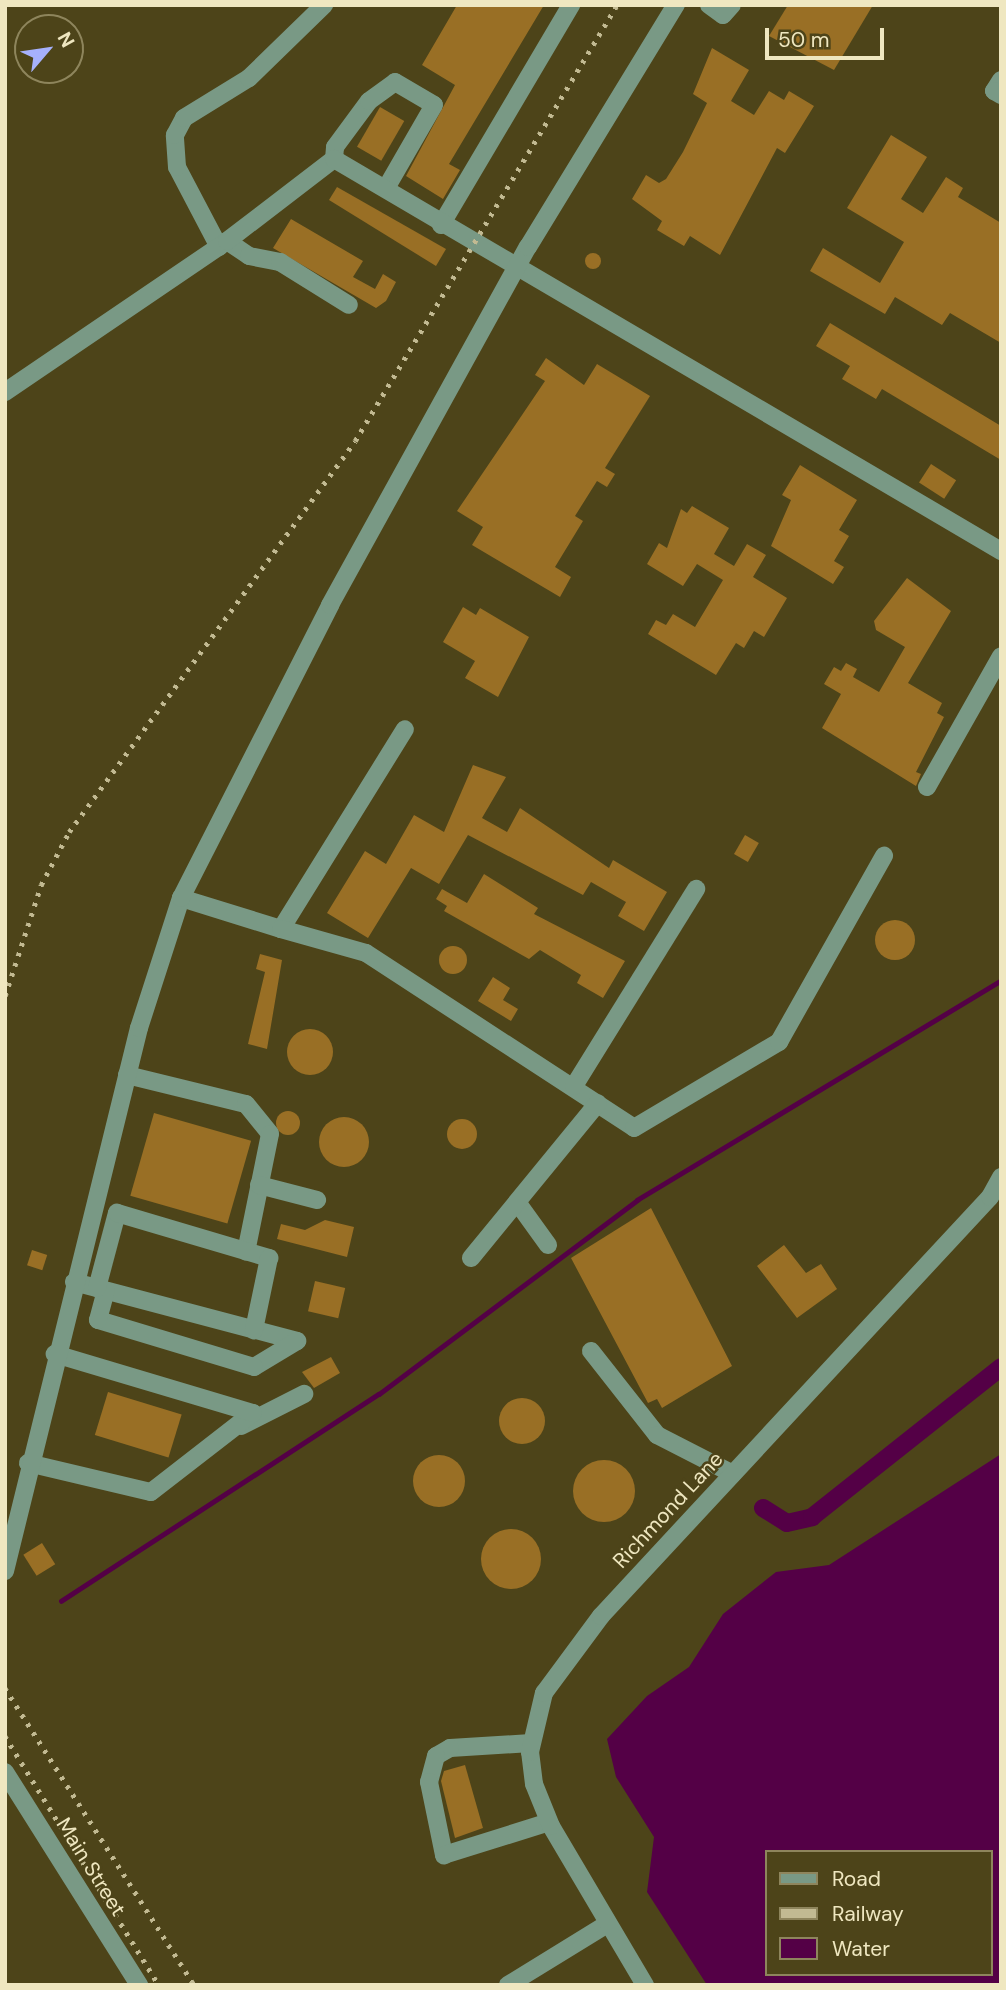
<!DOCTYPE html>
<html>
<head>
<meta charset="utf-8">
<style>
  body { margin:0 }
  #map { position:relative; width:1006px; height:1990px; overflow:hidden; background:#4d4419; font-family:"DM Sans",sans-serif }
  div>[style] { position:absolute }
  .water>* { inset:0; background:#540046 }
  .stream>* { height:4.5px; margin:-2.25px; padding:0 2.25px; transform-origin:2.25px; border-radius:2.25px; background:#540046 }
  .canal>* { height:18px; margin:-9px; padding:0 9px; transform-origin:9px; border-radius:9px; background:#540046 }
  .building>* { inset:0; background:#996f25; transform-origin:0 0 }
  .round { border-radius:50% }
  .minor>* { height:18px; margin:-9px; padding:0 9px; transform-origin:9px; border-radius:9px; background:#799985 }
  .rail>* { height:4.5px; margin-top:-2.25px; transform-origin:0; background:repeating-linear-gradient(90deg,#c2ba92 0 3.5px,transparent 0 10.5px) }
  span { translate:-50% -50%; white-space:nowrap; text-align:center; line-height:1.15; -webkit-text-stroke:5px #4d4419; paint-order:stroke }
  .street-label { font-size:21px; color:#efe7c0 }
  .frame { position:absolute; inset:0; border:7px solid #efe7c0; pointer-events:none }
  .legend { position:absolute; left:765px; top:1850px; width:228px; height:126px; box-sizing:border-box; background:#4d4419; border:2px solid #8e855c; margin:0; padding:9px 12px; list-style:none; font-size:21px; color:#efe7c0 }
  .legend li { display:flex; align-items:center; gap:14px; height:35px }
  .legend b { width:35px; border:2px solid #8e855c }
  .north { position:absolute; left:14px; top:14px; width:70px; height:70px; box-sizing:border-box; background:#4d4419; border:2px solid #8e855c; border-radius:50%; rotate:61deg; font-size:19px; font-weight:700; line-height:28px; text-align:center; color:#efe7c0 }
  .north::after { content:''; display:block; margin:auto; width:24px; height:32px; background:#a6b1fc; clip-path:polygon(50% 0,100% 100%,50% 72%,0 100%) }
  .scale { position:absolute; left:765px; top:28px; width:119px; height:32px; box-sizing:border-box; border:4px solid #efe7c0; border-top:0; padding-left:9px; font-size:21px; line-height:24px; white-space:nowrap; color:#efe7c0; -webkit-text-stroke:5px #4d4419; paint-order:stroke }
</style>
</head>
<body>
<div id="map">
  <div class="water">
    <i style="clip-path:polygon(evenodd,1001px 1454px,1001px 1985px,707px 1985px,647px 1892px,654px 1837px,616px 1777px,607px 1739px,647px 1696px,689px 1667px,723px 1614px,776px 1572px,829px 1565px,1001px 1454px,766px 1852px,990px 1852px,990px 1974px,766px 1974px,766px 1852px)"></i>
  </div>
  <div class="stream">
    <i style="left:61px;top:1601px;width:379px;rotate:-33.1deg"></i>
    <i style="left:379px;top:1394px;width:323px;rotate:-36.9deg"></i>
    <i style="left:637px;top:1200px;width:425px;rotate:-31.1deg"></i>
  </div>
  <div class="canal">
    <i style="left:763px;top:1508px;width:28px;rotate:32deg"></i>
    <i style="left:787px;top:1523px;width:26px;rotate:-13deg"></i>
    <i style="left:812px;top:1517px;width:241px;rotate:-38.4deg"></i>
  </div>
  <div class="building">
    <i style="clip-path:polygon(457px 5px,544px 5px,449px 164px,460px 170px,443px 199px,406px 176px,455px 85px,422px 65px)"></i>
    <i style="clip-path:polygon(788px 5px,873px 5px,834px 70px,769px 36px)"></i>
    <i style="clip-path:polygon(712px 48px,749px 70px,731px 101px,754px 115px,769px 91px,784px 100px,789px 91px,814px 106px,785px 153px,777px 148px,720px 255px,690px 236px,684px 246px,657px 230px,662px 221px,632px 199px,646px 175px,659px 183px,666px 179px,683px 152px,707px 103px,693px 94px)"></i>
    <i style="left:380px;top:107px;width:28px;height:46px;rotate:30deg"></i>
    <i style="clip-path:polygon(891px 135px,927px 157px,901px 199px,923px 213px,946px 177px,963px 188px,958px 197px,1001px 223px,1001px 343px,950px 313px,942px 325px,895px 297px,885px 314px,810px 271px,823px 248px,880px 283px,904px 242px,847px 208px)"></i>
    <i style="clip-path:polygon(337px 187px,446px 249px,436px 266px,329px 200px)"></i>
    <i style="clip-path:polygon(291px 219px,363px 261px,353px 277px,375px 289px,383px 274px,396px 282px,386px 301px,376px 308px,273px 248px)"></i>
    <i class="round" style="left:585px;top:253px;width:16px;height:16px"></i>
    <i style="clip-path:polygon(830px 323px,1001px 426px,1001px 460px,882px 389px,876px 399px,842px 379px,850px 366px,816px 346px)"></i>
    <i style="clip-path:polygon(546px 358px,584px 385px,597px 364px,650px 396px,605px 468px,615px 474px,607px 487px,597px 481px,575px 516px,583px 521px,555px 567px,571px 577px,560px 597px,472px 545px,483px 527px,457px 511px,545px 381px,535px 375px)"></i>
    <i style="left:931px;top:464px;width:30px;height:22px;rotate:33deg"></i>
    <i style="clip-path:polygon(800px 465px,857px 500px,839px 530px,849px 536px,834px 561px,844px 567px,833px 584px,771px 546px,791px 500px,782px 495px)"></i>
    <i style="clip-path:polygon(692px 506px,729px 528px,714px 554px,734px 566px,747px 544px,766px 555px,753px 577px,787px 598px,764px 637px,754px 631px,744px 648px,736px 643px,716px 675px,648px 634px,656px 620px,666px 625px,673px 614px,695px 627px,723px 580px,697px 564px,683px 586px,647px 564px,659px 543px,667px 548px,681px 509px,687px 513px)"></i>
    <i style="clip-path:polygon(907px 578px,951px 611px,908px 683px,942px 703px,937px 713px,944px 717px,916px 772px,921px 774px,916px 786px,822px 728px,841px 694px,824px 684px,834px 667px,841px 671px,846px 663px,857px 669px,853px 677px,879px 692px,905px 647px,876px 630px,874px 621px)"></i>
    <i style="clip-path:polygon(463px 607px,476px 615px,480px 608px,529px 637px,498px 697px,465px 678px,475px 661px,443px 642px)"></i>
    <i style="clip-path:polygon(473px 765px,506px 777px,482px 818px,507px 832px,520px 808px,609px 868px,613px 860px,667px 892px,644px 931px,618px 916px,626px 902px,591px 882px,583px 895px,468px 835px,439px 884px,411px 868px,368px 938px,327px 913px,365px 851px,386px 864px,414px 815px,444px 832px)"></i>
    <i style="left:745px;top:835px;width:16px;height:22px;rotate:30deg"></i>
    <i style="clip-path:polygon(484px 874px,538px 908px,534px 914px,625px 961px,603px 998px,577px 983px,581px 975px,540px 950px,529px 959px,444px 911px,447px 906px,436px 899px,442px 889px,467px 903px)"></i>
    <i class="round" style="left:875px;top:920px;width:40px;height:40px"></i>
    <i class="round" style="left:439px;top:946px;width:28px;height:28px"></i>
    <i style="clip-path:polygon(260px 954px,282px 960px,267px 1049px,248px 1044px,265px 972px,256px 969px)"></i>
    <i style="clip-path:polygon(493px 977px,510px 988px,503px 1000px,518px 1009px,511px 1021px,478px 1001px)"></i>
    <i class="round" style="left:287px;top:1029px;width:46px;height:46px"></i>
    <i class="round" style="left:276px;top:1111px;width:24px;height:24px"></i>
    <i style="left:154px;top:1113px;width:101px;height:86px;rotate:16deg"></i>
    <i class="round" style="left:319px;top:1117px;width:50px;height:50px"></i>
    <i class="round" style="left:447px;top:1119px;width:30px;height:30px"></i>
    <i style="clip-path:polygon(651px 1208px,732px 1366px,662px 1408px,657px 1399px,648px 1403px,571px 1258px)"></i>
    <i style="clip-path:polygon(325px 1220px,354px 1227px,347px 1257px,277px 1239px,281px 1224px,305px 1230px)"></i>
    <i style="clip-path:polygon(784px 1245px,806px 1273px,821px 1264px,837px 1289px,797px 1318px,757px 1266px)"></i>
    <i style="left:32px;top:1250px;width:16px;height:16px;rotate:18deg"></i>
    <i style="left:315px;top:1281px;width:31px;height:31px;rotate:13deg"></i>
    <i style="clip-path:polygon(331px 1357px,340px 1373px,314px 1388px,302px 1372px)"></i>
    <i style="left:108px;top:1392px;width:77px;height:45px;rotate:17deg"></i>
    <i class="round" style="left:499px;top:1398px;width:46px;height:46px"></i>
    <i class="round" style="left:413px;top:1455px;width:52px;height:52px"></i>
    <i class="round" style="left:573px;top:1460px;width:62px;height:62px"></i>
    <i class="round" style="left:481px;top:1529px;width:60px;height:60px"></i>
    <i style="left:42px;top:1543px;width:25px;height:22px;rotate:58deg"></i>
    <i style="clip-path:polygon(465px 1765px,483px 1828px,455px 1838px,441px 1781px,444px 1771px)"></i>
  </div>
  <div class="minor">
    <i style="left:709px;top:5px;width:17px;rotate:36deg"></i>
    <i style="left:723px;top:15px;width:13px;rotate:-48deg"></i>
    <i style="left:1001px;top:80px;width:13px;rotate:122deg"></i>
    <i style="left:994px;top:91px;width:8px;rotate:30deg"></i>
    <i style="left:334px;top:159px;width:12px;rotate:-85deg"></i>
    <i style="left:335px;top:147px;width:57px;rotate:-53.5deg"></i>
    <i style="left:369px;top:101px;width:32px;rotate:-36deg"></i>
    <i style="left:395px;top:82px;width:45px;rotate:30.5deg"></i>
    <i style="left:434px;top:105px;width:96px;rotate:120deg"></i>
    <i style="left:441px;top:225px;width:256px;rotate:-59.4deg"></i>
    <i style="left:227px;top:241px;width:27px;rotate:34deg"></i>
    <i style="left:249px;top:256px;width:32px;rotate:11deg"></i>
    <i style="left:280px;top:262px;width:81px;rotate:31.9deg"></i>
    <i style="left:219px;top:247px;width:90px;rotate:-117.7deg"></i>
    <i style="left:177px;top:167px;width:32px;rotate:-94deg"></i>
    <i style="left:175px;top:135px;width:19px;rotate:-62deg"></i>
    <i style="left:184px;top:118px;width:76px;rotate:-31.6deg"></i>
    <i style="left:249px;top:78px;width:105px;rotate:-44.2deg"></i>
    <i style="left:5px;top:392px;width:268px;rotate:-34.2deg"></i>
    <i style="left:227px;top:241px;width:135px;rotate:-37.5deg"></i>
    <i style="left:334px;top:159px;width:774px;rotate:30.44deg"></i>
    <i style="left:927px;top:787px;width:150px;rotate:-60.5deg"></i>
    <i style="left:181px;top:898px;width:105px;rotate:17.2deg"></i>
    <i style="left:281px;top:929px;width:235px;rotate:-58.2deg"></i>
    <i style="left:281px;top:929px;width:88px;rotate:15.8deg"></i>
    <i style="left:366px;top:953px;width:320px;rotate:33.1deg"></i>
    <i style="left:634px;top:1128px;width:169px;rotate:-30.7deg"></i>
    <i style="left:779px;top:1042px;width:214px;rotate:-60.6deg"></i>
    <i style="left:127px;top:1075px;width:122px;rotate:13.7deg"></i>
    <i style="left:246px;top:1104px;width:38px;rotate:51deg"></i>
    <i style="left:270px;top:1134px;width:120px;rotate:101.5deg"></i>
    <i style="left:574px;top:1086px;width:232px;rotate:-58.2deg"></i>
    <i style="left:259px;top:1185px;width:60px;rotate:14.5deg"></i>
    <i style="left:517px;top:1202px;width:53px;rotate:54.2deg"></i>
    <i style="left:471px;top:1258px;width:200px;rotate:-50.7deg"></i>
    <i style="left:74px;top:1282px;width:231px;rotate:14.8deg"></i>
    <i style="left:297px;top:1341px;width:50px;rotate:148.8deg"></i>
    <i style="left:254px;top:1367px;width:163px;rotate:-163.2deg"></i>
    <i style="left:98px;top:1320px;width:30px;rotate:-75deg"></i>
    <i style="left:97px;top:1288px;width:78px;rotate:-75.1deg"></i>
    <i style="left:117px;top:1213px;width:159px;rotate:16.5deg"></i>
    <i style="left:269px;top:1258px;width:74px;rotate:101.8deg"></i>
    <i style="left:591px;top:1351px;width:107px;rotate:51.8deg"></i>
    <i style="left:657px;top:1435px;width:85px;rotate:27.2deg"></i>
    <i style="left:241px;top:1426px;width:71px;rotate:-26.9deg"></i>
    <i style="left:28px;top:1463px;width:126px;rotate:13.3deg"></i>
    <i style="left:151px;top:1492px;width:129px;rotate:-37.8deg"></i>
    <i style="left:253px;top:1413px;width:207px;rotate:-163.4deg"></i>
    <i style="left:5px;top:1571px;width:559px;rotate:-76.14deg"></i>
    <i style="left:139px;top:1028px;width:137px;rotate:-72.1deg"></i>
    <i style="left:181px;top:898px;width:329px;rotate:-63deg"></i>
    <i style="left:330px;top:605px;width:409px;rotate:-61.1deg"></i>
    <i style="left:528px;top:247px;width:284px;rotate:-58.6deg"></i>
    <i style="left:531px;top:1743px;width:81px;rotate:176.5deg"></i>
    <i style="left:450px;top:1748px;width:16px;rotate:150deg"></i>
    <i style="left:436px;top:1756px;width:27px;rotate:105deg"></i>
    <i style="left:429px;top:1782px;width:75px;rotate:78.4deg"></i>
    <i style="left:444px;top:1855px;width:110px;rotate:-17.4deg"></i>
    <i style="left:5px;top:1772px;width:252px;rotate:57.8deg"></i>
    <i style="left:508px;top:1985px;width:116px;rotate:-31.6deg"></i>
    <i style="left:645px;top:1985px;width:185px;rotate:-120.6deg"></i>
    <i style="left:551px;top:1826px;width:45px;rotate:-112deg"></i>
    <i style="left:534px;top:1784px;width:32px;rotate:-97deg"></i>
    <i style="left:530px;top:1752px;width:61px;rotate:-76.7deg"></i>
    <i style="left:544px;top:1693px;width:96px;rotate:-53.5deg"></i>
    <i style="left:601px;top:1616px;width:572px;rotate:-47.13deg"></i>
    <i style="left:990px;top:1197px;width:23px;rotate:-61deg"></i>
  </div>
  <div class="rail">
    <i style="left:5px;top:996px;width:117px;rotate:-72deg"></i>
    <i style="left:41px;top:885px;width:60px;rotate:-62.2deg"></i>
    <i style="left:69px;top:832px;width:484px;rotate:-53.8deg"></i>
    <i style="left:355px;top:441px;width:509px;rotate:-59deg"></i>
    <i style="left:5px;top:1688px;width:352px;rotate:57.5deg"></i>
    <i style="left:5px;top:1736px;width:293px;rotate:58.3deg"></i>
  </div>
  <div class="street-label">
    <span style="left:668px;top:1510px;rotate:-47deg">Richmond Lane</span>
    <span style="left:91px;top:1867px;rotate:58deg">Main Street</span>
  </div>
  <div class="frame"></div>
  <ul class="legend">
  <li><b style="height:9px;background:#799985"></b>Road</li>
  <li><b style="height:9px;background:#c2ba92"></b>Railway</li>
  <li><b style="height:19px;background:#540046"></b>Water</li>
  </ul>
  <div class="north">N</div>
  <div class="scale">50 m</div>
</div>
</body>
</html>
